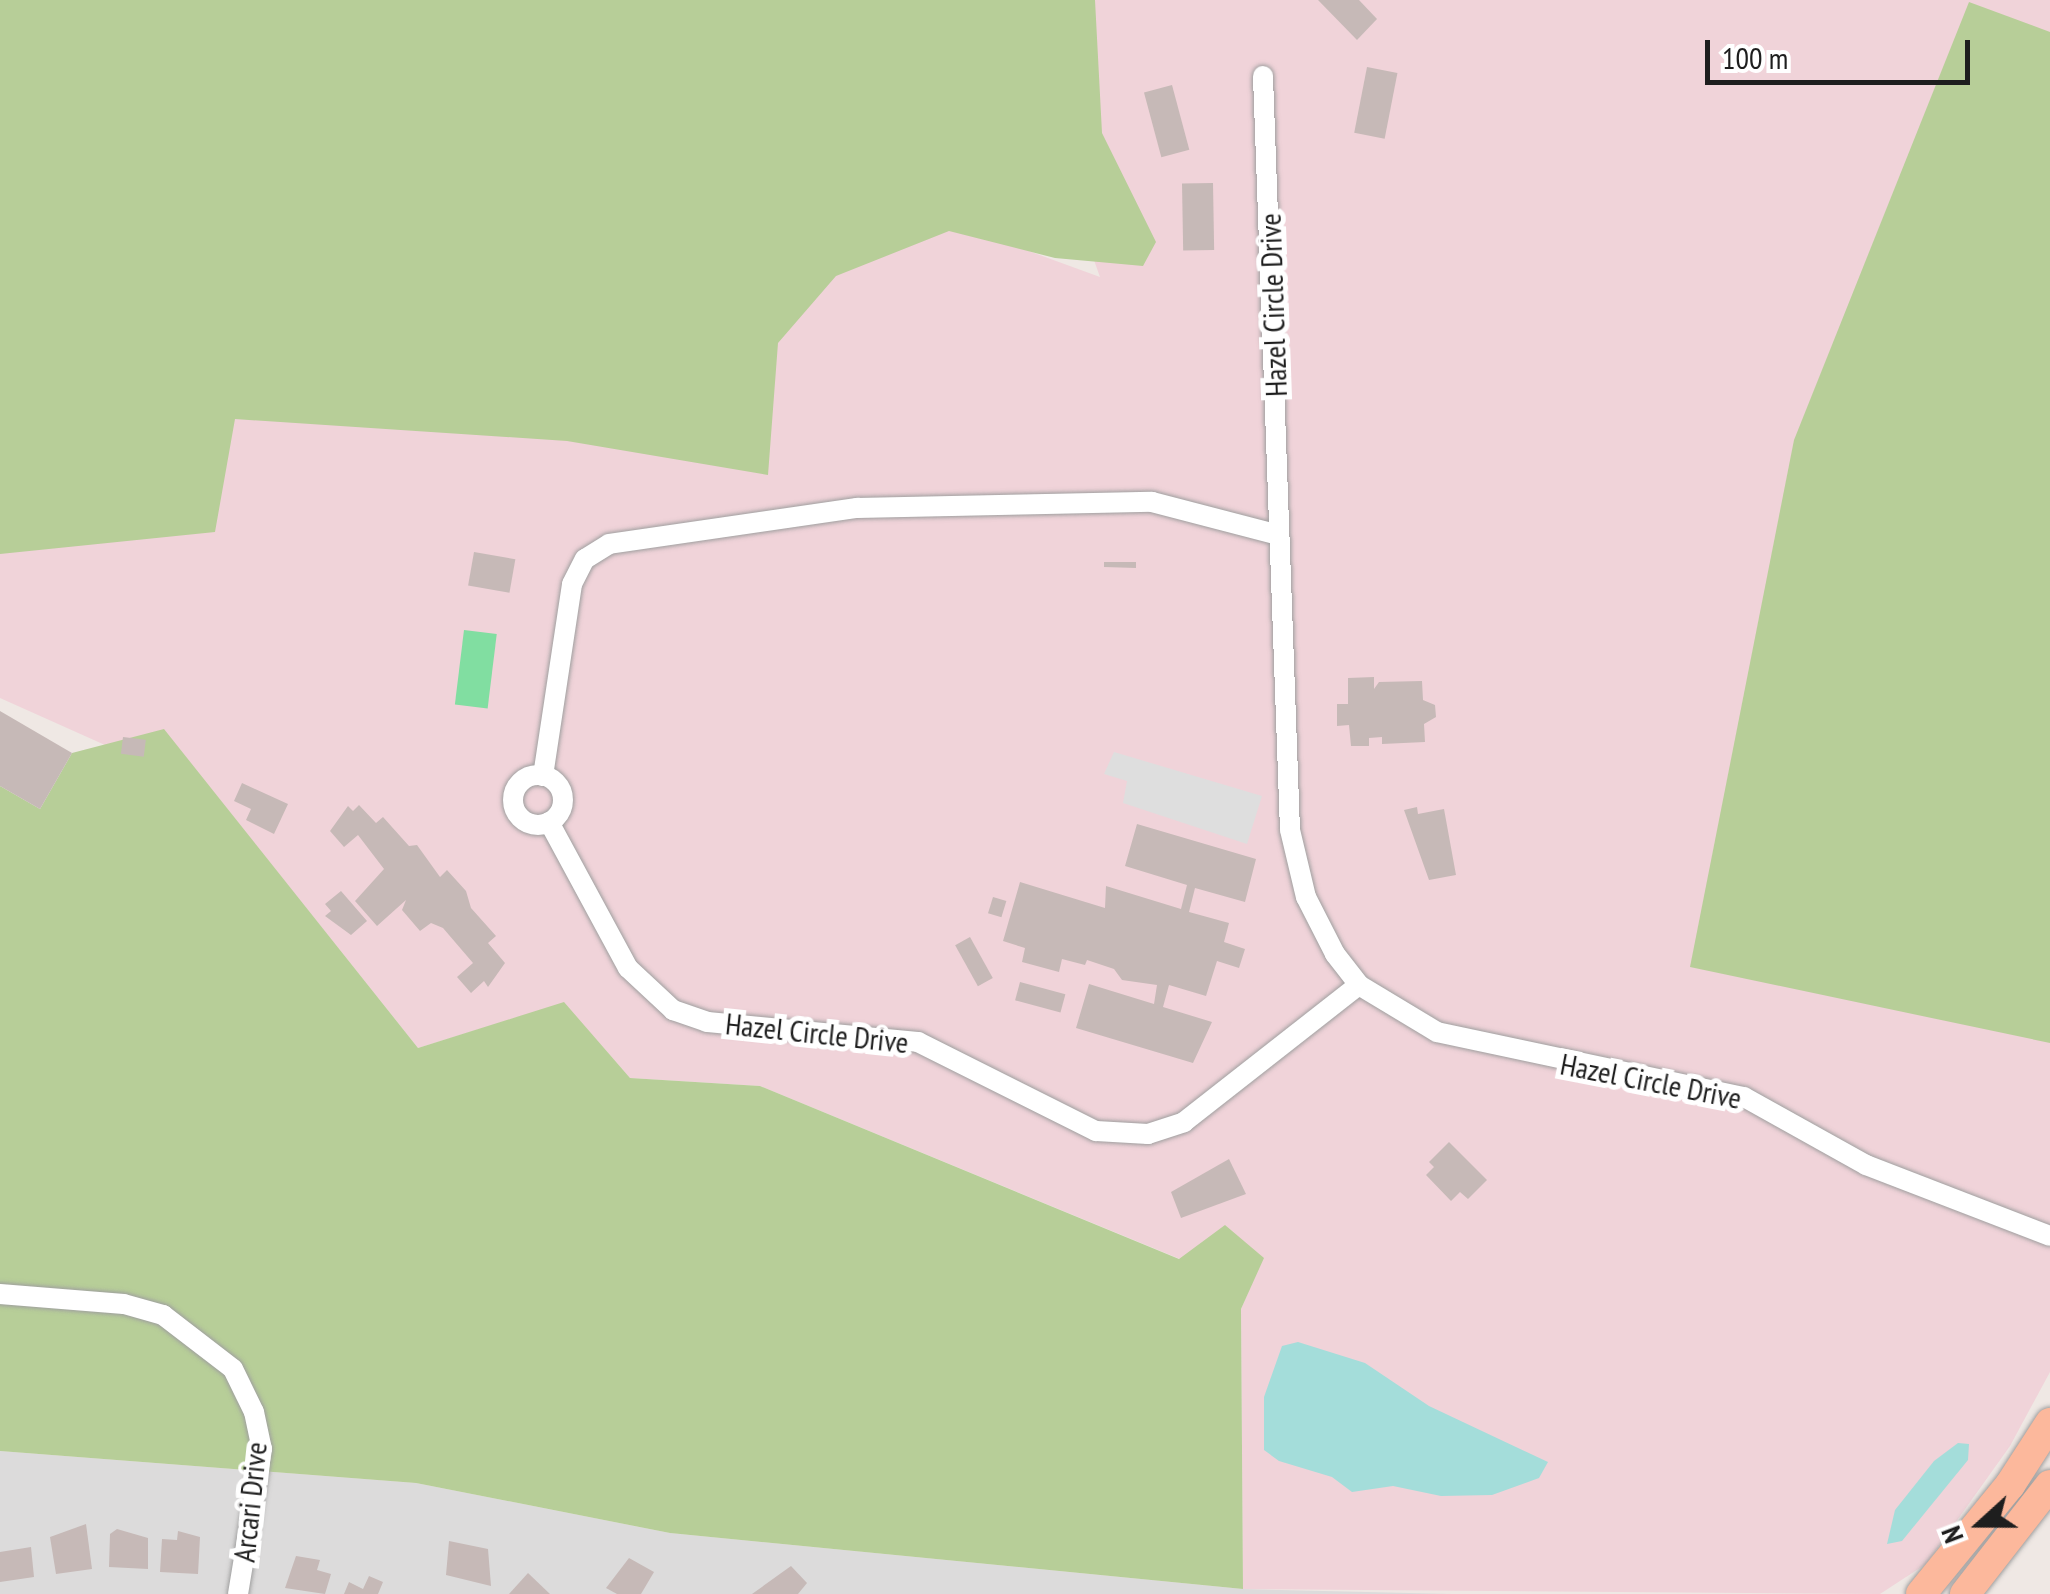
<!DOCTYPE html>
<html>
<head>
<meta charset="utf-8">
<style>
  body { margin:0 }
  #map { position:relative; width:2050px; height:1594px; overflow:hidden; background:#efe8e4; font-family:"PT Sans Narrow",sans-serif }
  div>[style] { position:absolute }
  .residential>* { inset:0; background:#dcdbdb }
  .commercial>* { inset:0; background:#f0d3d9 }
  .forest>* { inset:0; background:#b7ce98 }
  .pitch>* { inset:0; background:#81dea1; transform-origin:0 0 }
  .parking>* { inset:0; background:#dedede }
  .water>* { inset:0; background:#a4ddda }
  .building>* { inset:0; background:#c6b9b7; transform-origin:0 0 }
  .roads { filter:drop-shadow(0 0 2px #9f9f9f) drop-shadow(0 0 2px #9f9f9f) }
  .minor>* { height:20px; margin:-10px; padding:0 10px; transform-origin:10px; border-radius:10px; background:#fff }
  .minor>.ring { margin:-10px; padding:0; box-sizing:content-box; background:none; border:20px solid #fff; border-radius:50% }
  .primary>* { height:30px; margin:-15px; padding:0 15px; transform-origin:15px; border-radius:15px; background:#fcb89c }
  span { translate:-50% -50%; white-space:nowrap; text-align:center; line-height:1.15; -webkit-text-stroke:10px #fff; paint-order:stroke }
  .street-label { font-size:30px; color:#1e1e1e }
  .north { position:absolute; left:1930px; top:1474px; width:100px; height:100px; -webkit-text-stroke:8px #fff; paint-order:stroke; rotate:249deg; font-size:28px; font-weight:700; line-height:40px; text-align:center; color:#1e1e1e }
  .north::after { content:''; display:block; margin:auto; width:35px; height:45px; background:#1e1e1e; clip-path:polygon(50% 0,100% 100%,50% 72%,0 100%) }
  .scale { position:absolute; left:1705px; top:40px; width:265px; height:45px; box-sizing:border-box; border:5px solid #1e1e1e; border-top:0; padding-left:12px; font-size:30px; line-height:35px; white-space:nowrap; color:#1e1e1e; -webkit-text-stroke:8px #fff; paint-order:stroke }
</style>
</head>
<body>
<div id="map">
  <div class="residential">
    <i style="clip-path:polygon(0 1451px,416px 1483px,670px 1533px,1243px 1589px,1452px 1594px,0 1594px)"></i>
  </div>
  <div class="commercial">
    <i style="clip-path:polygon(1047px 0,2050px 0,2050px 1372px,2010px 1446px,1926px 1564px,1880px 1594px,1243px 1589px,1241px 1309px,1263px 1258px,1180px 1259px,760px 1086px,630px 1078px,564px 1003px,418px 1048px,164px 730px,105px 745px,0 698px,0 489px,190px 357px,930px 215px,1100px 277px,1053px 145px)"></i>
  </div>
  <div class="forest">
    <i style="clip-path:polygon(0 0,1095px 0,1102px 133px,1156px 242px,1143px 266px,1055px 258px,949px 231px,836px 276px,778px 343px,768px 475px,567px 441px,235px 419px,215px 532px,0 554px)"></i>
    <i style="clip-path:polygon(1969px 2px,2050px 32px,2050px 1043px,1690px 967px,1794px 440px)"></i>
    <i style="clip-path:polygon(164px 729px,418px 1048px,564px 1002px,630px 1078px,760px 1086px,1179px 1259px,1225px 1225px,1264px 1258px,1241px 1309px,1243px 1589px,670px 1533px,416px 1483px,0 1451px,0 786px,40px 809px,72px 753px)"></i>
  </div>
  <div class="pitch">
    <i style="left:464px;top:630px;width:33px;height:75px;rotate:7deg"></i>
  </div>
  <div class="parking">
    <i style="clip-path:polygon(1114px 752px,1262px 796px,1247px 844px,1123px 803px,1127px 781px,1104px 774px)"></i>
  </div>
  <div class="water">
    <i style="clip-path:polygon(1298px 1342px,1365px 1363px,1429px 1406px,1548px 1462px,1539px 1478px,1492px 1495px,1441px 1496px,1393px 1486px,1352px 1492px,1332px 1477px,1279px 1461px,1264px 1450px,1264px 1397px,1282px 1346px)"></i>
    <i style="clip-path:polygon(1958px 1443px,1969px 1444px,1968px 1460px,1902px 1541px,1887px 1544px,1895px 1510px,1934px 1461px)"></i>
  </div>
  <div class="building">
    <i style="clip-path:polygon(1318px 0,1359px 0,1377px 19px,1357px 40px)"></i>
    <i style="left:1367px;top:67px;width:31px;height:67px;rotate:11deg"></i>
    <i style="left:1172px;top:85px;width:67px;height:29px;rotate:75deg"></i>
    <i style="left:1213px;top:183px;width:67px;height:31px;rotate:89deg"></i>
    <i style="left:474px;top:552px;width:42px;height:34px;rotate:10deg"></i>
    <i style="clip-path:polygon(1104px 562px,1136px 562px,1136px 568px,1104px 567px)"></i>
    <i style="clip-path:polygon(1374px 677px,1374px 689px,1379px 682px,1422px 681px,1423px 700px,1435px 705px,1436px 717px,1424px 724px,1425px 742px,1382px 744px,1382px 737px,1369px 738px,1369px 746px,1351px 746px,1349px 725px,1337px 726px,1337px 704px,1348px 704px,1348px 678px)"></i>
    <i style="clip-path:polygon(0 711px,72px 753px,40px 809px,0 786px)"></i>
    <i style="left:123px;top:737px;width:23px;height:17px;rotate:7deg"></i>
    <i style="clip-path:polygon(242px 783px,288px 804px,274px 834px,246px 820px,251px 809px,234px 801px)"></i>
    <i style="clip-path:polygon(359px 805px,376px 823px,383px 817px,409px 846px,417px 845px,440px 877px,447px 870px,466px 891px,471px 908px,496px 936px,488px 943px,505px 963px,488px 987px,484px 981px,471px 993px,457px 977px,473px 963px,443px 928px,431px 923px,420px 931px,402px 910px,406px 900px,377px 926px,355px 901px,384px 869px,358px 835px,344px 847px,330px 831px,348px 806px,353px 811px)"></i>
    <i style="clip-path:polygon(1417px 807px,1418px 814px,1444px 809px,1456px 875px,1429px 880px,1404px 810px)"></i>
    <i style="clip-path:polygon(1137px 824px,1256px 859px,1245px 902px,1195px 888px,1189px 912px,1229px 923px,1224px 942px,1245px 949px,1239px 968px,1217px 961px,1206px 996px,1169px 985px,1163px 1007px,1212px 1022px,1193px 1063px,1076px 1028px,1089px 984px,1154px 1004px,1157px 985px,1122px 980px,1114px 969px,1087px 960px,1085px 965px,1062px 959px,1059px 972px,1022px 962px,1025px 948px,1003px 941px,1020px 882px,1105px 908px,1106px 886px,1181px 909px,1187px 885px,1125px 866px)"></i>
    <i style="clip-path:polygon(341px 891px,367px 921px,351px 935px,325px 916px,331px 911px,325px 904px)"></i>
    <i style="left:993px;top:897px;width:14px;height:17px;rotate:17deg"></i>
    <i style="left:970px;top:937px;width:47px;height:17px;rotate:61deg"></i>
    <i style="left:1020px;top:982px;width:47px;height:19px;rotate:15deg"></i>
    <i style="clip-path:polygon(1449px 1142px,1487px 1180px,1468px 1199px,1460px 1192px,1451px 1201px,1426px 1175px,1434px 1167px,1429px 1162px)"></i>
    <i style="clip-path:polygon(1229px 1159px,1246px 1194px,1181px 1218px,1171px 1192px)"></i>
    <i style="clip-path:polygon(86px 1524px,92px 1569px,56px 1574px,50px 1537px)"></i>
    <i style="clip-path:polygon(117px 1529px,148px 1538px,148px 1569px,109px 1567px,110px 1534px)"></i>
    <i style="clip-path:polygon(178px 1531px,200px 1537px,198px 1574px,160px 1572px,162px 1539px,177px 1540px)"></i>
    <i style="clip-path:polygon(449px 1541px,488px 1549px,491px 1586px,446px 1575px)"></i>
    <i style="clip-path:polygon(31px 1547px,34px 1577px,0 1582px,0 1552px)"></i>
    <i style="clip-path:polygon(296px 1556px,320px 1560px,317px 1570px,331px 1574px,325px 1594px,285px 1588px)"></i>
    <i style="clip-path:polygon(629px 1558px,654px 1572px,641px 1594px,617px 1594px,606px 1588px)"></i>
    <i style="clip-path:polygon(791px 1566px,807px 1583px,798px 1594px,752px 1594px)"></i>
    <i style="clip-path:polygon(528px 1573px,550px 1594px,509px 1594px)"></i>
    <i style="clip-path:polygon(369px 1576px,383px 1582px,378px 1594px,344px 1594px,349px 1582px,363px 1589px)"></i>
  </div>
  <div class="roads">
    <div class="minor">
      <i style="left:1263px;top:76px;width:754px;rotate:87.95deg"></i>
      <i style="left:1290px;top:830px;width:69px;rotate:76.6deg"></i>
      <i style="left:1306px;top:897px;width:64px;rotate:63deg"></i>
      <i style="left:1335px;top:954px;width:39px;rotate:52deg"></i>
      <i style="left:1359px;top:985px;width:91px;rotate:31.1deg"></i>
      <i style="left:1437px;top:1032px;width:314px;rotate:12deg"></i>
      <i style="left:1744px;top:1097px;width:140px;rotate:29.1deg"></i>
      <i style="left:1866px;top:1165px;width:197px;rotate:21.1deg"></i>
      <i class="ring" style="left:513px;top:775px;width:30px;height:30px"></i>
      <i style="left:543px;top:776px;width:194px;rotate:-81.4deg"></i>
      <i style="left:572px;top:584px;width:28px;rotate:-63deg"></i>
      <i style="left:585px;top:559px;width:28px;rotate:-32deg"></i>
      <i style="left:609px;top:544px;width:251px;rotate:-8.3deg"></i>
      <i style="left:857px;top:508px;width:295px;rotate:-1.2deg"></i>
      <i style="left:1152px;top:502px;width:131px;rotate:14.6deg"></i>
      <i style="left:549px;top:822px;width:166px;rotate:61.6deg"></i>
      <i style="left:628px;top:968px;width:62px;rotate:43deg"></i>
      <i style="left:673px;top:1010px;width:36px;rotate:19deg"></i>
      <i style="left:707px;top:1022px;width:212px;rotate:5.4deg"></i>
      <i style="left:918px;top:1042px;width:199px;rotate:26.6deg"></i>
      <i style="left:1096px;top:1131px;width:52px;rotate:3.3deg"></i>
      <i style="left:1148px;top:1134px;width:38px;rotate:-18deg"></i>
      <i style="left:1184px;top:1122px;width:222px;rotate:-38.1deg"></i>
      <i style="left:0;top:1294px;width:124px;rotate:4.6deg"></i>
      <i style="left:124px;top:1304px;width:41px;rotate:15.8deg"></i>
      <i style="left:163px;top:1315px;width:88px;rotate:37.6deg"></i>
      <i style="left:233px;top:1369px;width:48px;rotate:64deg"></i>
      <i style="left:254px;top:1412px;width:38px;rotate:78deg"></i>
      <i style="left:262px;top:1449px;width:147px;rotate:99.4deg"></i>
    </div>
    <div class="primary">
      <i style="left:1921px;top:1594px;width:141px;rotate:-50.8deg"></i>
      <i style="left:2010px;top:1485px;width:74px;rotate:-57.2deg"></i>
      <i style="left:1965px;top:1594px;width:138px;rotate:-52.1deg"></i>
    </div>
  </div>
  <div class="street-label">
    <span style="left:1273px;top:305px;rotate:-92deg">Hazel Circle Drive</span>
    <span style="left:817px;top:1033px;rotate:6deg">Hazel Circle Drive</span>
    <span style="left:1651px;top:1081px;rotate:11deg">Hazel Circle Drive</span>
    <span style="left:250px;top:1502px;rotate:-84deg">Arcari Drive</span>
  </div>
  <div class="north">N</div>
  <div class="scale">100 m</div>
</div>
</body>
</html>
